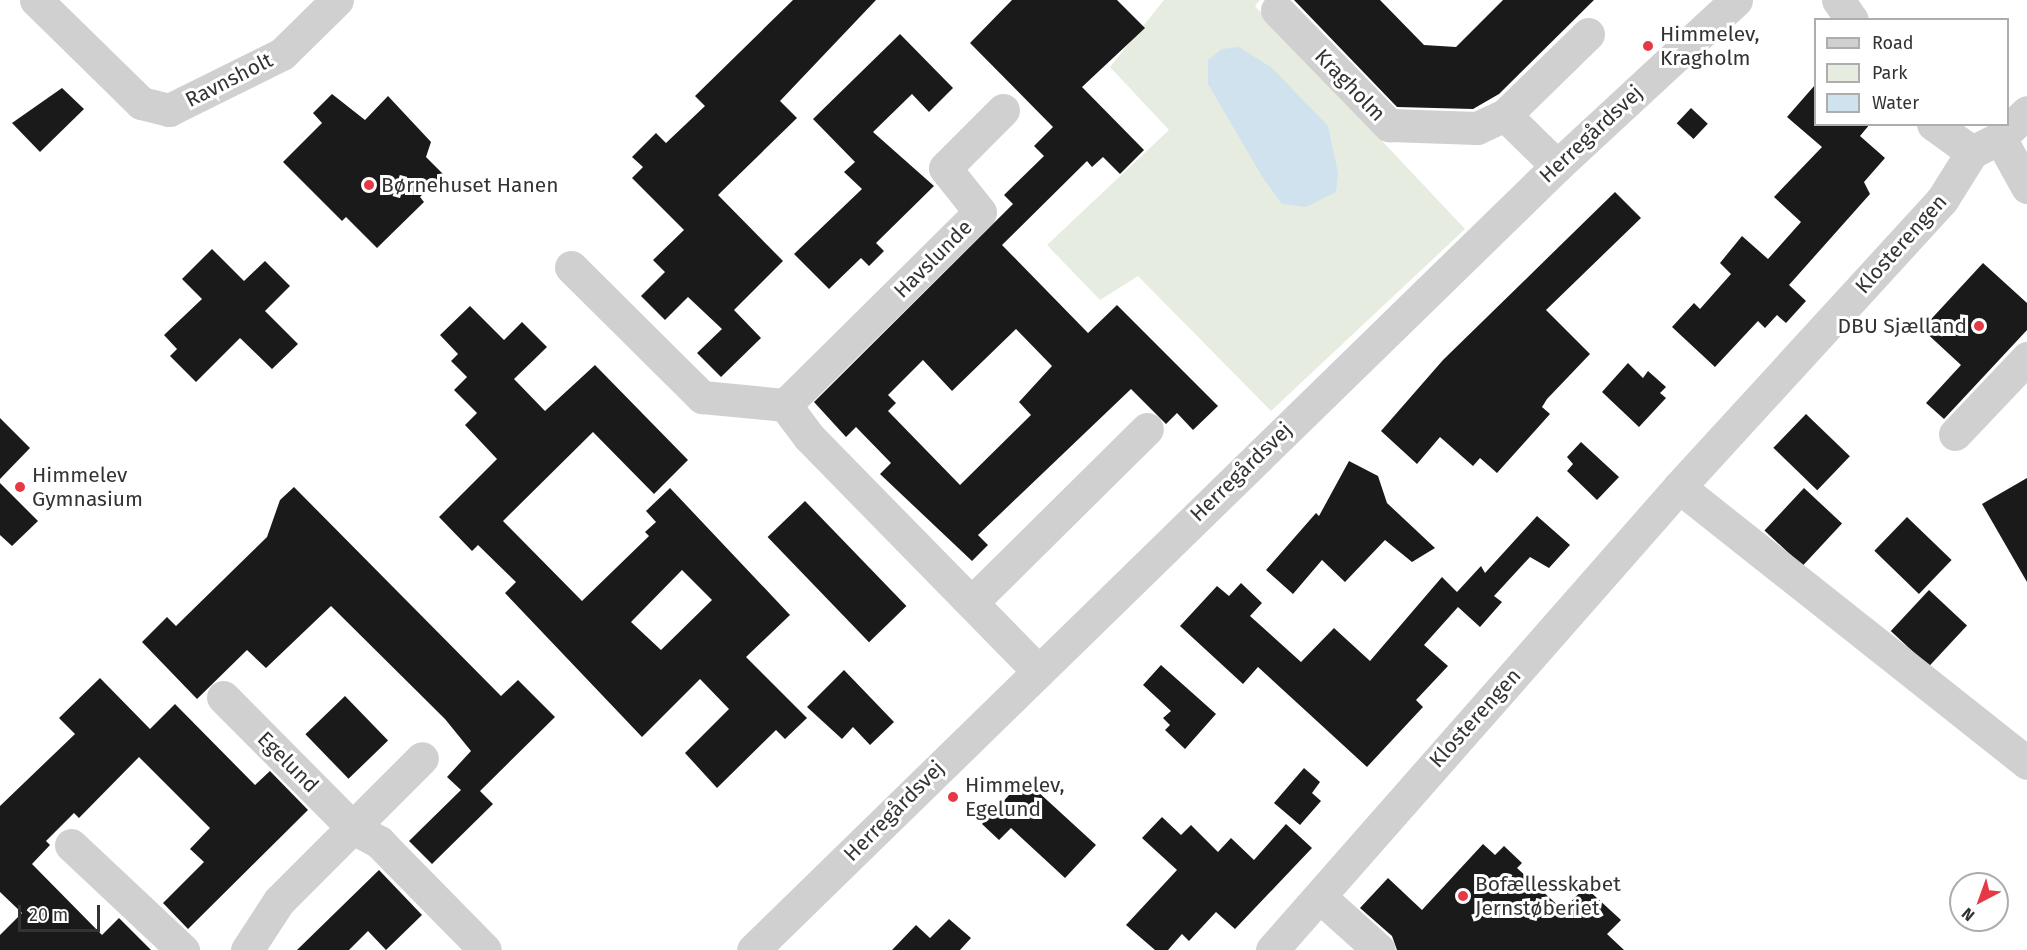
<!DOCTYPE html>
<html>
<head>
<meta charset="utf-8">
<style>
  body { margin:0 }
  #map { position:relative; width:2027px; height:950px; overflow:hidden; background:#fff; font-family:"Fira Sans",sans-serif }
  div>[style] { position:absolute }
  .green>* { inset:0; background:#e6ecdf }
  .water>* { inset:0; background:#cfe2ee }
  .building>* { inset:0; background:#1a1a1a; transform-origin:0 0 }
  .minor>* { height:33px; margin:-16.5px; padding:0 16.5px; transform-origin:16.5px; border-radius:16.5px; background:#d0d0d0 }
  .dots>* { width:16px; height:16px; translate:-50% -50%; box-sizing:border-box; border:3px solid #fff; border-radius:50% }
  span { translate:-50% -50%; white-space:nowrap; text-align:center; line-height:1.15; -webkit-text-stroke:6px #fff; paint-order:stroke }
  .poi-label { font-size:21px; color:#333 }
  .left { translate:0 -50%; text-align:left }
  .right { translate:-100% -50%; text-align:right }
  .street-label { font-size:21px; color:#333 }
  .legend { position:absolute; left:1814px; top:18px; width:195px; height:108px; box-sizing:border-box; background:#fff; border:2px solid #adadad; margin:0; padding:8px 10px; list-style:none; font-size:18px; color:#333 }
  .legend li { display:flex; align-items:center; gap:12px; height:30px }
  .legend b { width:30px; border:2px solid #adadad }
  .north { position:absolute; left:1949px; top:872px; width:60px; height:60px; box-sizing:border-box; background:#fff; border:2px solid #adadad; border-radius:50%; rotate:221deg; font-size:16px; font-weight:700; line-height:24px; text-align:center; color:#333 }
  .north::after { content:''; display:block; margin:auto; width:21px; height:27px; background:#e63946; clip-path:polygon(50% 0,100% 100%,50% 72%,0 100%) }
  .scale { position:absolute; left:18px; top:905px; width:82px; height:27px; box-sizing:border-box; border:3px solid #333; border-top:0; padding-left:8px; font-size:18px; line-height:21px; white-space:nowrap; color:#333; -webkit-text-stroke:4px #fff; paint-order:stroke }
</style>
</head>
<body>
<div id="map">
  <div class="green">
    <i style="clip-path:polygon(1164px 0,1260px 0,1255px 6px,1465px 229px,1271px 411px,1138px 276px,1100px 300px,1047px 245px,1169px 130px,1110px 67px)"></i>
  </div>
  <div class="water">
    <i style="clip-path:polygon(1239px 47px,1272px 68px,1328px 126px,1338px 173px,1336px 192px,1306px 207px,1282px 204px,1263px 178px,1208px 84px,1208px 60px,1222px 49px)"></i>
  </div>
  <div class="building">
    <i style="clip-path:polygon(793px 0,876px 0,780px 101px,797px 118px,718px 195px,783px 261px,734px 310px,761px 338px,721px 377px,697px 353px,722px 329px,688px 297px,665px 320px,641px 296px,665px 272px,653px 260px,684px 230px,632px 178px,643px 167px,632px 157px,656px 133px,666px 143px,705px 106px,695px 96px)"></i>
    <i style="clip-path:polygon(evenodd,1012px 0,1117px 0,1145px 28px,1082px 87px,1144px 150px,1120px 174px,1103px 157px,1092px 167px,1087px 161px,1002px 245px,1088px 333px,1117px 305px,1218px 406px,1193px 430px,1177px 413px,1166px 424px,1131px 389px,978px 535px,988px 545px,972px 561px,880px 474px,891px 463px,856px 427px,846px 437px,814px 402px,1013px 204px,1004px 195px,1044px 156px,1034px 146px,1053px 127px,970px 43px,1012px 0,1016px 329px,1052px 366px,1019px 402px,1031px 415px,960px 485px,888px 411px,896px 403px,888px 395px,923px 360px,952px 391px,1016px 329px)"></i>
    <i style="clip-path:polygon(1294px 0,1380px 0,1424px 45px,1456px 47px,1503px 0,1594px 0,1499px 94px,1473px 109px,1397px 107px)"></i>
    <i style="clip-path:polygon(900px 34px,953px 88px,929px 112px,912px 94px,873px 132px,934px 186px,876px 243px,884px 251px,869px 266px,861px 258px,829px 289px,794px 254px,862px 189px,844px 172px,855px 162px,813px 119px)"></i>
    <i style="clip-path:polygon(1815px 85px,1815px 124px,1870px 124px,1860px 136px,1885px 158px,1864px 182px,1870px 194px,1789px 285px,1806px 301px,1786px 323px,1777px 315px,1765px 328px,1758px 321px,1715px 367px,1672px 327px,1694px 303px,1700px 309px,1731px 274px,1720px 263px,1742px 236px,1768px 259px,1801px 222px,1774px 197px,1822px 147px,1787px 117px)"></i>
    <i style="clip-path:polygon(62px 88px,84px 109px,40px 152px,12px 123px)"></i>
    <i style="clip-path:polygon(332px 94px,365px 120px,388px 96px,431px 142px,426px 157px,443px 174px,420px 197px,424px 202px,377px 248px,346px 217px,342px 221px,283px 162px,322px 123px,313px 113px)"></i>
    <i style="left:1691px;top:108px;width:23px;height:21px;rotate:43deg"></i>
    <i style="clip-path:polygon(1615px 192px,1641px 218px,1546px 310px,1590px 354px,1547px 399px,1542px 407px,1550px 414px,1497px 473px,1480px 458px,1473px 466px,1440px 437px,1417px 464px,1381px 431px,1443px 360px)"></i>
    <i style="clip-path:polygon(212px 249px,244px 281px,265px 261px,290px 286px,265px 311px,298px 344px,272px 369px,240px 338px,196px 382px,170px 356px,177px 349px,164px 335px,202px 299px,182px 279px)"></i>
    <i style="clip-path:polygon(1983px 263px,2027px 303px,2027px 330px,1944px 419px,1926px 403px,1961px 365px,1922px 329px)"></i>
    <i style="clip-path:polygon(evenodd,470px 306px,504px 340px,522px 322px,547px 347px,514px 379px,545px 411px,595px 365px,688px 460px,654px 494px,593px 432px,503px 521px,582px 601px,649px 536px,645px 532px,656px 522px,646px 511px,670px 488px,790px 615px,746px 657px,807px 718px,785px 739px,776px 730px,717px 788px,685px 753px,729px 709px,700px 679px,642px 737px,505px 593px,516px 582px,478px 545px,472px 551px,439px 517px,497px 459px,465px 425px,477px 413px,454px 390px,467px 377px,451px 361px,458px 354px,440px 335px,470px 306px,682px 570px,712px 600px,661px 650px,631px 622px,682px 570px)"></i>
    <i style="clip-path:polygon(1628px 363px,1643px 378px,1648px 371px,1666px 387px,1660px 393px,1666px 398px,1639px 427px,1602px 392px)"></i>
    <i style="left:1806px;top:414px;width:61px;height:47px;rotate:44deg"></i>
    <i style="clip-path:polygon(0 418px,30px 448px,0 479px)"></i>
    <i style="clip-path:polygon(1581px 442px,1619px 477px,1597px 500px,1567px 471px,1573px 464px,1567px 457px)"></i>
    <i style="clip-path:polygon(1349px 461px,1378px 476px,1387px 503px,1435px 548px,1412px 562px,1385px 540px,1345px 582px,1322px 560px,1293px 594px,1266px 570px,1316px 513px,1319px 516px)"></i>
    <i style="clip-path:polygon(2027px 478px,2027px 582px,1982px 504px)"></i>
    <i style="clip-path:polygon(0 483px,38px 521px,12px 546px,0 535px)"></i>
    <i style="clip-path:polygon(294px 487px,501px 696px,518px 680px,555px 717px,480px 791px,493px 804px,432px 864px,409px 841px,461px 790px,447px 777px,471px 751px,445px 719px,331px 606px,266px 668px,247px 650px,197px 699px,142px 642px,167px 617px,176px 626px,267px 537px,280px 500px)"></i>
    <i style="left:1804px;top:488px;width:52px;height:58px;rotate:43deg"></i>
    <i style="left:805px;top:501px;width:146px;height:52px;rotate:46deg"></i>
    <i style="clip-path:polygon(1537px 516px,1570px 545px,1549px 568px,1530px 557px,1494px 596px,1502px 602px,1480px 627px,1458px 607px,1424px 645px,1448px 666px,1416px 700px,1423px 707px,1367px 767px,1258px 667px,1243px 684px,1180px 626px,1217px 586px,1229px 596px,1241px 583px,1262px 603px,1250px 616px,1301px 662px,1334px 628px,1370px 661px,1442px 577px,1457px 592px,1481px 566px,1485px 573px)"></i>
    <i style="left:1907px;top:517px;width:62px;height:47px;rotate:44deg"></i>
    <i style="left:1929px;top:590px;width:52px;height:56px;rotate:43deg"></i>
    <i style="clip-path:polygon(1161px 665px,1216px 714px,1185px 749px,1165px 730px,1170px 725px,1163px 718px,1171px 711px,1143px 685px)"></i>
    <i style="clip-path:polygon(844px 670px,894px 722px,870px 745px,853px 727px,842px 739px,807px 707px)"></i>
    <i style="clip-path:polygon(100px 678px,150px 729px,175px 704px,255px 785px,270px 771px,308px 810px,188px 929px,163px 903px,204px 862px,190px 849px,210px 828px,139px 757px,79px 818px,74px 813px,46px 841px,50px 845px,32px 864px,102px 935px,119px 918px,151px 950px,0 950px,0 935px,22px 913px,0 892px,0 806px,75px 734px,59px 718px)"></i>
    <i style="left:345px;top:696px;width:62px;height:55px;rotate:46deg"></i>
    <i style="clip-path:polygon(1304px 768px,1320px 782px,1312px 793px,1321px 801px,1300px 825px,1274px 803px)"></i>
    <i style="clip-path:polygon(1024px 779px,1096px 845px,1065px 878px,1011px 828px,999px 840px,982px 824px)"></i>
    <i style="clip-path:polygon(1162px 817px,1181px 835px,1191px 825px,1218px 852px,1231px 838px,1254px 860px,1286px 824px,1312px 848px,1235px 929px,1216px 912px,1189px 941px,1182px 934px,1168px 950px,1155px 950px,1126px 925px,1177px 870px,1142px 838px)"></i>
    <i style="clip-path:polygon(1483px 844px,1495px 855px,1504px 846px,1522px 863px,1517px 868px,1563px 910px,1585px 887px,1621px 920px,1607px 934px,1624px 950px,1397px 950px,1392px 936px,1360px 908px,1388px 878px,1422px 910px)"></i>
    <i style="clip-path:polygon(379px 870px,422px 915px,386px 950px,368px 931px,349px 950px,297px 950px)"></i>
    <i style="clip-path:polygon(949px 919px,971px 938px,960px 950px,892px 950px,916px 925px,930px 938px)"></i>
  </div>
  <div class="minor">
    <i style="left:36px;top:0;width:147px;rotate:44.4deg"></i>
    <i style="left:141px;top:103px;width:29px;rotate:14deg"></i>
    <i style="left:169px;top:110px;width:126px;rotate:-26.4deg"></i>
    <i style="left:282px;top:54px;width:77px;rotate:-44.5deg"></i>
    <i style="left:1838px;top:0;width:24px;rotate:55deg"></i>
    <i style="left:1277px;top:10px;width:161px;rotate:45.8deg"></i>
    <i style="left:1389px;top:125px;width:88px;rotate:2deg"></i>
    <i style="left:1477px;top:128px;width:31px;rotate:-25deg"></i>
    <i style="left:1505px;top:115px;width:116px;rotate:-44.3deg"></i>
    <i style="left:1505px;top:115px;width:73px;rotate:44.4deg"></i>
    <i style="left:1933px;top:124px;width:48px;rotate:35.7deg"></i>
    <i style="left:2000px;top:138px;width:56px;rotate:61.1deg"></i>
    <i style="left:571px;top:267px;width:185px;rotate:44.8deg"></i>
    <i style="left:702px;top:397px;width:83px;rotate:5.5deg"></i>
    <i style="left:785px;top:405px;width:40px;rotate:53deg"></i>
    <i style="left:809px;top:437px;width:326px;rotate:45.6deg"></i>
    <i style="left:785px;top:405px;width:274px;rotate:-44.7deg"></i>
    <i style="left:980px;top:212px;width:56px;rotate:-128.5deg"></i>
    <i style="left:945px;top:168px;width:82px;rotate:-45deg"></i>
    <i style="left:1955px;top:434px;width:105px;rotate:-46.5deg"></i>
    <i style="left:1679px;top:487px;width:444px;rotate:38.4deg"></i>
    <i style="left:972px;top:602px;width:246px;rotate:-44.7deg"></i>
    <i style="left:223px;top:697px;width:185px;rotate:45.2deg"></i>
    <i style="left:353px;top:828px;width:30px;rotate:28deg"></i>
    <i style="left:379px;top:842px;width:151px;rotate:45.5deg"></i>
    <i style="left:71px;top:845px;width:154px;rotate:43.2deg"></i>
    <i style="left:1320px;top:897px;width:79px;rotate:41.9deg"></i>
    <i style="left:247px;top:950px;width:59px;rotate:-56.9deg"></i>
    <i style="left:279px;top:901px;width:202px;rotate:-45deg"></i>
    <i style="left:753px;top:950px;width:1123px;rotate:-44.28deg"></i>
    <i style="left:1557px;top:166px;width:244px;rotate:-42.8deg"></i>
    <i style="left:1272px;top:950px;width:616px;rotate:-48.68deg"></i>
    <i style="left:1679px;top:487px;width:389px;rotate:-47.5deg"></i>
    <i style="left:1942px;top:200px;width:57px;rotate:-58deg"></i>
    <i style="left:1972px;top:152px;width:31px;rotate:-27deg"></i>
    <i style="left:2000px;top:138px;width:37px;rotate:-44deg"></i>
  </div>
  <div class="dots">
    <i style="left:1648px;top:46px;background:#e63946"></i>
    <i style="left:369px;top:185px;background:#e63946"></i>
    <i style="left:1979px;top:326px;background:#e63946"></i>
    <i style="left:20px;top:487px;background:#e63946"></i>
    <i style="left:953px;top:797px;background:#e63946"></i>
    <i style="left:1463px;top:896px;background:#e63946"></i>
  </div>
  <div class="poi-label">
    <span class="left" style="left:1660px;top:46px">Himmelev,<br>Kragholm</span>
    <span class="left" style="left:381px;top:185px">Børnehuset Hanen</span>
    <span class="right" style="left:1967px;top:326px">DBU Sjælland</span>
    <span class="left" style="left:32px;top:487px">Himmelev<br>Gymnasium</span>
    <span class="left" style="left:965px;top:797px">Himmelev,<br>Egelund</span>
    <span class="left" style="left:1475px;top:896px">Bofællesskabet<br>Jernstøberiet</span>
  </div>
  <div class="street-label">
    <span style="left:229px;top:80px;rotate:-27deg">Ravnsholt</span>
    <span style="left:1350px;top:85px;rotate:46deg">Kragholm</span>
    <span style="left:1591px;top:134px;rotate:-43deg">Herregårdsvej</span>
    <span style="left:1901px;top:244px;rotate:-48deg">Klosterengen</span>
    <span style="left:933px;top:259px;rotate:-45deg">Havslunde</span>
    <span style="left:1241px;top:472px;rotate:-44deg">Herregårdsvej</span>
    <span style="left:1475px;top:718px;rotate:-48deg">Klosterengen</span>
    <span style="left:288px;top:762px;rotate:45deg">Egelund</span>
    <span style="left:894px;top:811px;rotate:-45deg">Herregårdsvej</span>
  </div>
  <ul class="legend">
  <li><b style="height:8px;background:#d0d0d0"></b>Road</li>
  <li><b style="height:16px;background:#e6ecdf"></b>Park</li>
  <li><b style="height:16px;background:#cfe2ee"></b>Water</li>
  </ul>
  <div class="north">N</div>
  <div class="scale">20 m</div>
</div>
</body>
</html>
